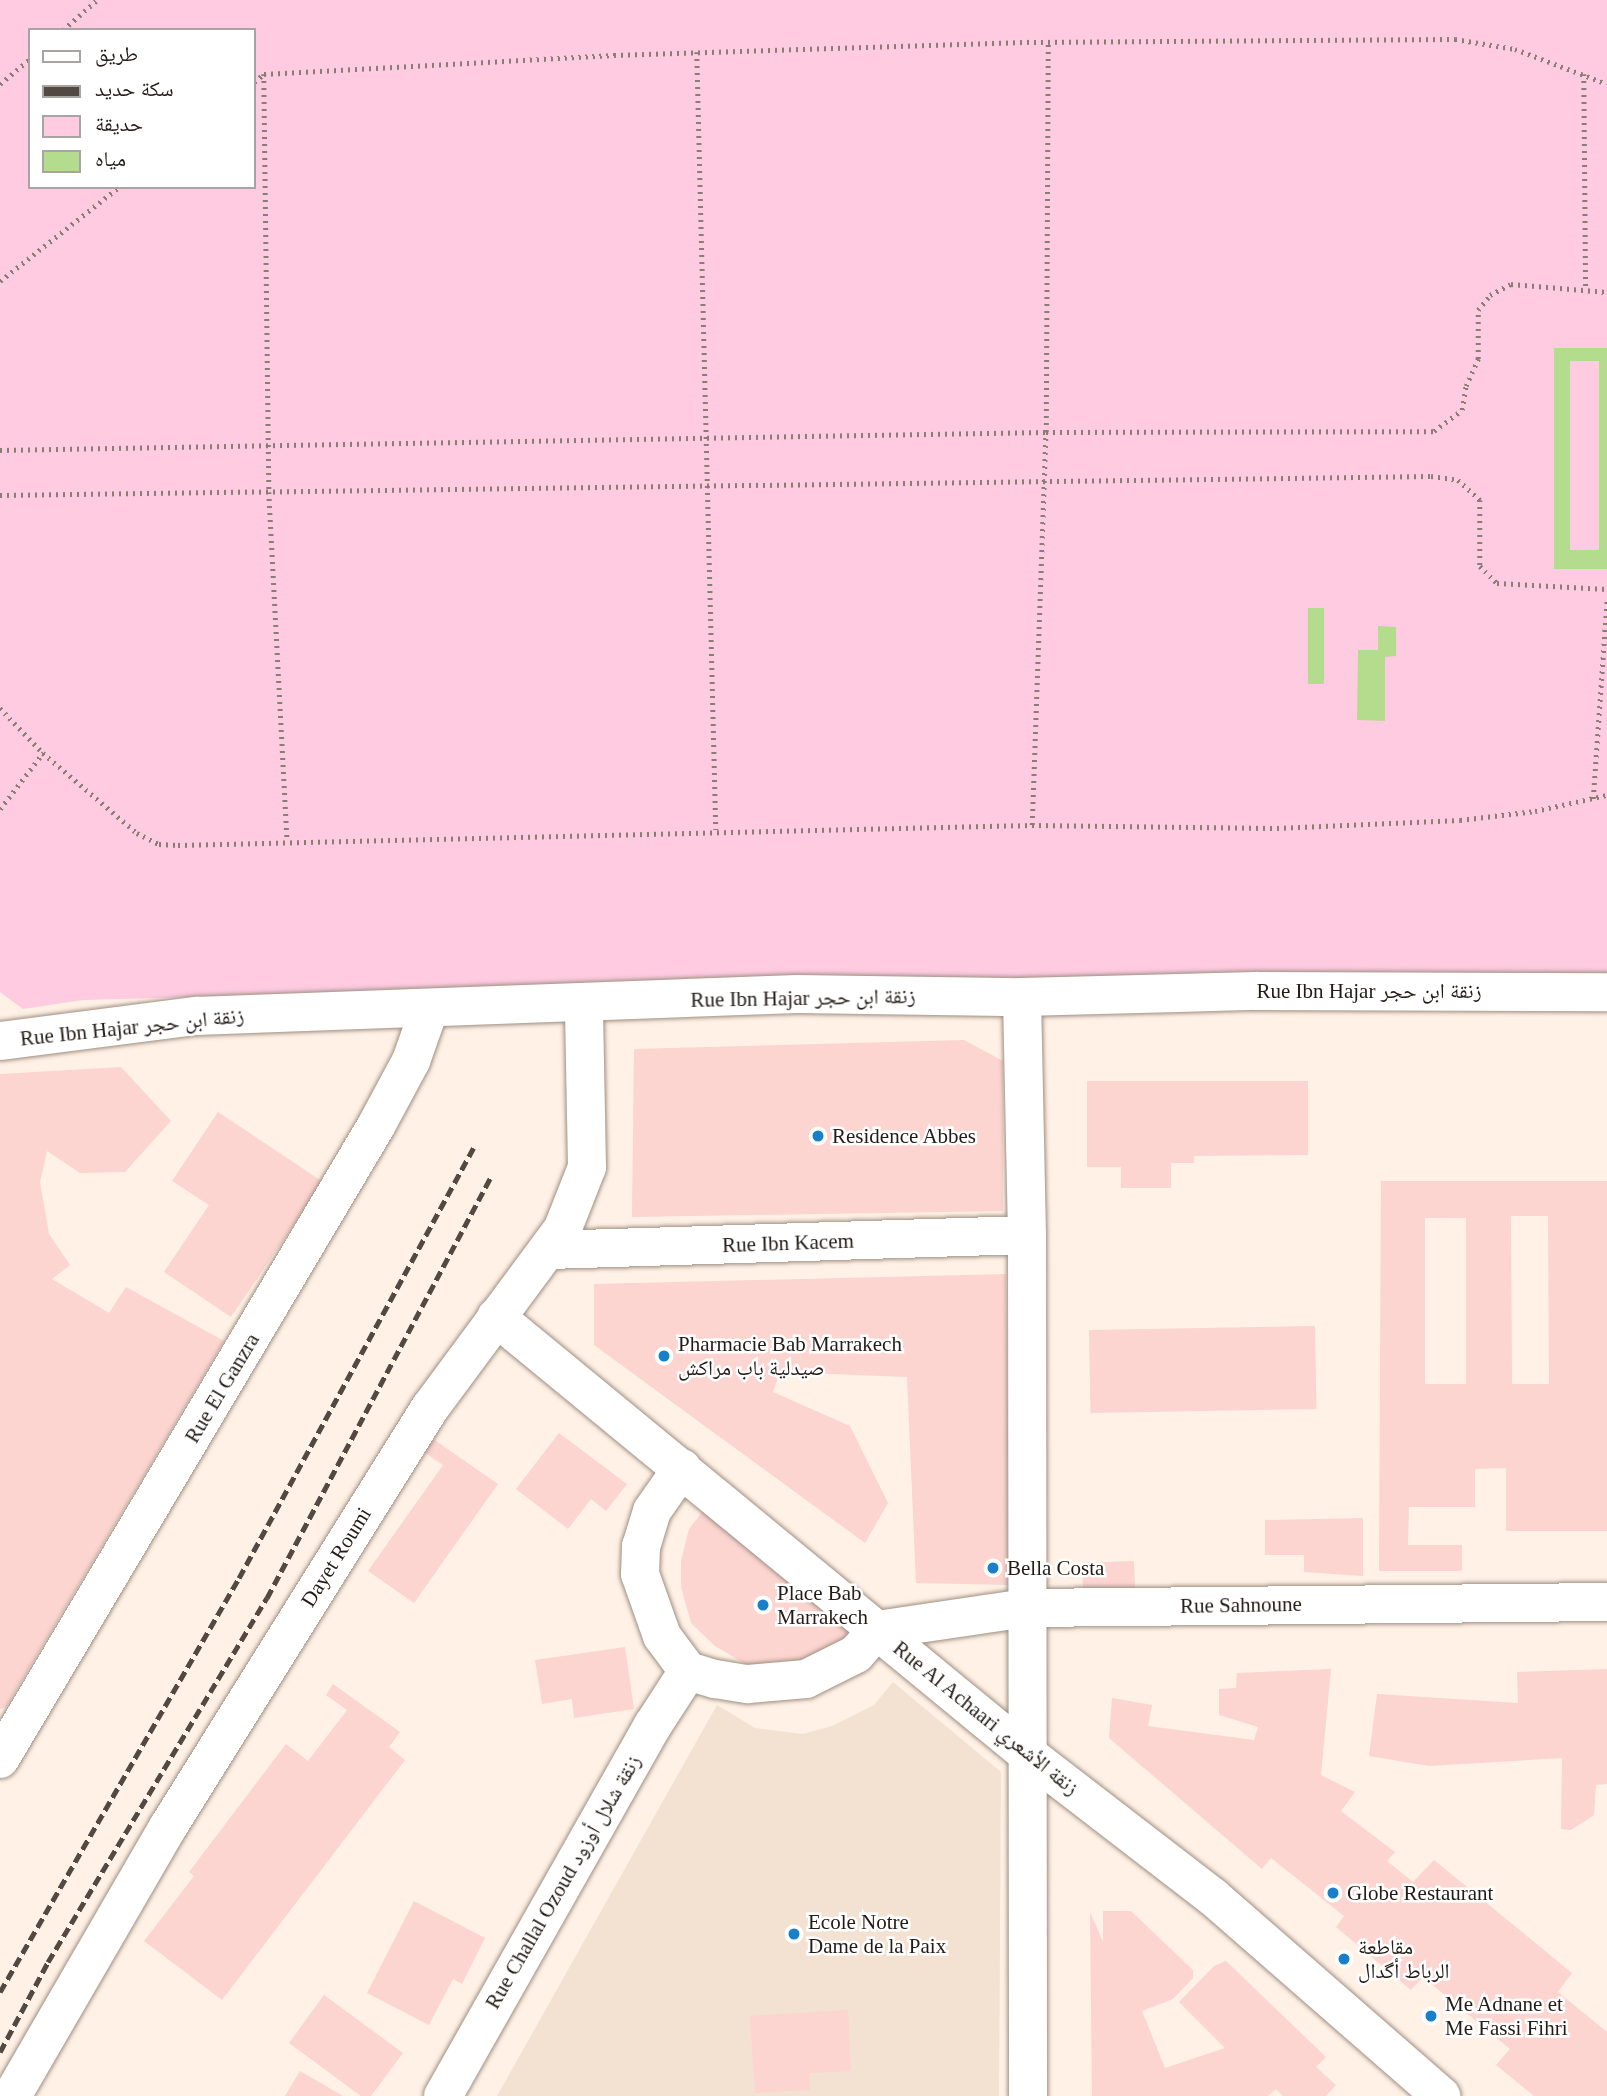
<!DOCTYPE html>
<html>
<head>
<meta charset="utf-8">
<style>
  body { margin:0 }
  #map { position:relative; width:1607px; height:2096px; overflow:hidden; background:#fff1e5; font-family:"Times New Roman","Noto Naskh Arabic",serif }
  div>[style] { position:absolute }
  .built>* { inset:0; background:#f3e1d1 }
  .green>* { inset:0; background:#fecbe1 }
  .water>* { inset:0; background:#b4dc8d; transform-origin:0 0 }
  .building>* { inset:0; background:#fcd4d0; transform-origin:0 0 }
  .path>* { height:4.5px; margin-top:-2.25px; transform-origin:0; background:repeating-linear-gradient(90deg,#887e76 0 2px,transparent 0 7px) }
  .roads { filter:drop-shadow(0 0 2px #9f8f82) drop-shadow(0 0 2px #9f8f82) }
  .minor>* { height:38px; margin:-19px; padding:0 19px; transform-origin:19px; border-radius:19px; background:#fff }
  .rail>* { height:5px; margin-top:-2.5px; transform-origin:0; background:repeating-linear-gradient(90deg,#524943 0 10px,transparent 0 15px) }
  .dots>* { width:19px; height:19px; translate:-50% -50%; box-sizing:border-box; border:4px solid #fff; border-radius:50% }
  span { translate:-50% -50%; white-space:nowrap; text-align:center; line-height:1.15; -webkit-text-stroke:5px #fff; paint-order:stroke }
  .street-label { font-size:21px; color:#221b16 }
  .poi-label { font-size:21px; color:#221b16 }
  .left { translate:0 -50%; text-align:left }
  .legend { position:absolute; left:28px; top:28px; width:228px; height:161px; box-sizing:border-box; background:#fff; border:2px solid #a7a4a2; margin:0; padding:9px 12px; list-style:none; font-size:21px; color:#221b16 }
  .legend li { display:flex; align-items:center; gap:14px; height:35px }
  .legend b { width:35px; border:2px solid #a7a4a2 }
</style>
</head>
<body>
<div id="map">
  <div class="built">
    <i style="clip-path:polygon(893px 1682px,1001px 1772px,999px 2096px,497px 2096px,717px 1705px,755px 1728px,803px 1734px,832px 1726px,874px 1705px)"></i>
  </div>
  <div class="green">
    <i style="clip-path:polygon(evenodd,0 0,1607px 0,1607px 981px,556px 987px,83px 1000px,23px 1009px,0 992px,0 0,30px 30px,254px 30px,254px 187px,30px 187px,30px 30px)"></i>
  </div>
  <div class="water">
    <i style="clip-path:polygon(evenodd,1554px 348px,1607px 348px,1607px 569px,1554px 569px,1554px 348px,1570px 361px,1599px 361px,1599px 550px,1570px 550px,1570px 361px)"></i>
    <i style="left:1308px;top:608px;width:16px;height:76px"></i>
    <i style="clip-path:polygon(1378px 626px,1396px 627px,1396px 656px,1385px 657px,1385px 721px,1357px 720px,1358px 650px,1378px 650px)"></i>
  </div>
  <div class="building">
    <i style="clip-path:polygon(964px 1040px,1003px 1061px,1003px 1211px,632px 1217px,634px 1049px)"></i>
    <i style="clip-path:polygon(121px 1067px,171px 1121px,125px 1172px,80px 1173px,47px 1151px,40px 1182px,49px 1234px,70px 1265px,52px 1279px,109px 1313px,126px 1287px,224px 1341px,6px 1707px,0 1709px,0 1074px)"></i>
    <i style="clip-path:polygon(1087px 1081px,1308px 1081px,1308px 1155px,1194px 1156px,1194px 1163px,1171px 1163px,1171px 1188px,1121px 1188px,1121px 1167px,1087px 1167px)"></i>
    <i style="clip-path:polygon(218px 1112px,323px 1182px,231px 1317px,164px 1272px,209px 1205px,172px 1181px)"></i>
    <i style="clip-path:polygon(evenodd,1381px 1181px,1607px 1181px,1607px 1531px,1506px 1531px,1506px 1468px,1475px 1469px,1475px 1507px,1409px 1507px,1408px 1545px,1462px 1545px,1462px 1571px,1379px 1571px,1381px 1181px,1511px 1216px,1548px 1216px,1549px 1384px,1512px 1384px,1511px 1216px,1381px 1181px,1425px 1218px,1466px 1218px,1466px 1384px,1425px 1384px,1425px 1218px)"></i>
    <i style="clip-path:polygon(1006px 1274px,1010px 1585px,916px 1583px,907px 1377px,780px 1372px,773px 1392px,850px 1426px,888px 1503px,865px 1543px,594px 1345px,594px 1284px)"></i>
    <i style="left:1315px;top:1326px;width:83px;height:226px;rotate:89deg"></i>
    <i style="clip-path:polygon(559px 1433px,627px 1484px,606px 1511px,591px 1499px,568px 1529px,516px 1489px)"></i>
    <i style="clip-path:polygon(433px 1439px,498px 1484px,414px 1603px,368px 1571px,443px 1465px,424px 1452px)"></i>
    <i style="clip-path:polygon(707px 1506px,869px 1626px,842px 1662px,752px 1668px,715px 1646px,691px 1623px,681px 1587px,681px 1561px,689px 1529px)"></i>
    <i style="clip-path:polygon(1363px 1518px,1363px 1576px,1304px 1572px,1304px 1555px,1265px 1555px,1265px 1520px)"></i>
    <i style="left:1134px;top:1561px;width:36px;height:52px;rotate:88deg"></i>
    <i style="clip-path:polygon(625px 1647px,634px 1709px,574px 1718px,572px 1699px,542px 1704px,535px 1660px)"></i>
    <i style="clip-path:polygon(1331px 1669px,1321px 1775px,1355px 1792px,1341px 1811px,1395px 1852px,1387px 1861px,1413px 1882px,1434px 1860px,1572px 1973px,1558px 1992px,1607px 2032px,1607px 2096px,1534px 2096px,1496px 2065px,1510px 2049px,1423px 1977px,1411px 1990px,1336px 1927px,1344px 1916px,1271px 1858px,1262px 1869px,1109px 1738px,1112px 1698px,1152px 1705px,1148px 1726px,1254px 1740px,1258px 1727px,1219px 1715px,1219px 1689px,1236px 1688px,1237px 1673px)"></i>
    <i style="clip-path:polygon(1607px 1669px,1607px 1784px,1596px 1785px,1594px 1815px,1571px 1830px,1561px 1829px,1562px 1758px,1429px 1766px,1369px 1756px,1377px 1694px,1518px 1703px,1517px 1672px)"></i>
    <i style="clip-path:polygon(333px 1684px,400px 1732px,389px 1747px,405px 1760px,222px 2000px,144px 1941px,194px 1876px,189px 1872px,286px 1744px,308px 1761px,347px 1710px,326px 1695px)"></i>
    <i style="clip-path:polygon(414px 1901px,485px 1938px,462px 1984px,453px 1979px,429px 2025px,367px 1993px)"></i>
    <i style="clip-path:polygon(1103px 1911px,1131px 1911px,1193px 1970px,1193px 1978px,1173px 1999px,1142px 2011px,1165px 2068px,1225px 2048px,1179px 2002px,1214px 1966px,1226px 1961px,1326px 2057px,1316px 2067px,1336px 2085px,1326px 2096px,1283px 2096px,1276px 2089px,1268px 2096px,1092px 2096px,1090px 1912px,1103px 1942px)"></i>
    <i style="clip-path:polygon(324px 1995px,403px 2053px,371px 2096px,361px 2096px,289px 2043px)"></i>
    <i style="clip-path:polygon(848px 2010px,851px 2071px,809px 2073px,810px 2090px,755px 2093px,750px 2016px)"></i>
    <i style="clip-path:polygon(300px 2071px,343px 2096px,285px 2096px)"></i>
  </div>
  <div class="path">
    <i style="left:63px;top:30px;width:45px;rotate:-41.4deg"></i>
    <i style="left:697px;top:52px;width:778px;rotate:88.6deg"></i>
    <i style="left:264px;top:74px;width:418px;rotate:89.3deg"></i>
    <i style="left:269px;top:492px;width:348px;rotate:87deg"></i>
    <i style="left:1584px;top:74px;width:215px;rotate:89.5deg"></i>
    <i style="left:254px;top:82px;width:13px;rotate:-39deg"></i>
    <i style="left:264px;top:74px;width:351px;rotate:-3.1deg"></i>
    <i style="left:614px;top:55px;width:420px;rotate:-1.8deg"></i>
    <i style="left:1034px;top:42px;width:421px;rotate:-0.4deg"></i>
    <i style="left:1455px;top:39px;width:61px;rotate:9.5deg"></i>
    <i style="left:1515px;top:49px;width:98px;rotate:20.8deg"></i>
    <i style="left:0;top:84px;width:39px;rotate:-40deg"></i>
    <i style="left:0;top:281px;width:152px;rotate:-38.3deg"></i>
    <i style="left:0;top:450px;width:1046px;rotate:-0.99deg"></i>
    <i style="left:1046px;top:432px;width:388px;rotate:-0.1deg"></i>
    <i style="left:1434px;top:431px;width:35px;rotate:-37deg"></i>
    <i style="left:1462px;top:410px;width:24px;rotate:-81deg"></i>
    <i style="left:1466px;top:386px;width:30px;rotate:-66deg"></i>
    <i style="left:1478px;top:359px;width:49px;rotate:-90deg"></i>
    <i style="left:1478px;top:310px;width:19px;rotate:-51deg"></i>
    <i style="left:1490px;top:295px;width:24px;rotate:-28deg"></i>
    <i style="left:1511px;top:284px;width:96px;rotate:4.8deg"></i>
    <i style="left:0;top:495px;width:1431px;rotate:-0.76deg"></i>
    <i style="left:1431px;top:476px;width:27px;rotate:8deg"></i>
    <i style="left:1458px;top:480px;width:30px;rotate:42deg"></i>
    <i style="left:1480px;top:500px;width:66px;rotate:90deg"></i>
    <i style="left:1480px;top:566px;width:24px;rotate:45deg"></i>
    <i style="left:1497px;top:583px;width:110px;rotate:3.1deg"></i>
    <i style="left:0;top:708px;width:62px;rotate:46.3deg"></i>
    <i style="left:43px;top:753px;width:123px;rotate:40.4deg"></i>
    <i style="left:137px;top:833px;width:25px;rotate:27deg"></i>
    <i style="left:159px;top:844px;width:19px;rotate:3deg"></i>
    <i style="left:178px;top:845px;width:854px;rotate:-1.34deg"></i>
    <i style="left:1032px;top:825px;width:245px;rotate:0.7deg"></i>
    <i style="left:1277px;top:828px;width:183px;rotate:-2.5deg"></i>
    <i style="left:1460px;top:820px;width:76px;rotate:-6.8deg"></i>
    <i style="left:1535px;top:811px;width:74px;rotate:-12.5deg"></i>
    <i style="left:1593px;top:799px;width:201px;rotate:-86deg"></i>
    <i style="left:0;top:809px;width:71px;rotate:-52.5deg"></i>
    <i style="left:1032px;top:825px;width:393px;rotate:-88deg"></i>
    <i style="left:1046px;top:432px;width:390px;rotate:-89.7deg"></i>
  </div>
  <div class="roads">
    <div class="minor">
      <i style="left:1022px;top:997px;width:238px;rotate:88.8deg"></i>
      <i style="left:1027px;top:1235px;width:861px;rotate:89.93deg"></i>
      <i style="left:0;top:1041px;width:198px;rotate:-7.3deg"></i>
      <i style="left:196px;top:1016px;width:601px;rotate:-2.1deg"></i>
      <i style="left:797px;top:994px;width:225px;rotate:0.8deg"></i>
      <i style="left:1022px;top:997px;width:234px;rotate:-1.5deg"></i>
      <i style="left:1256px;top:991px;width:351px;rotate:0.2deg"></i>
      <i style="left:549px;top:1250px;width:478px;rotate:-1.8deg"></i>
      <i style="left:496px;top:1317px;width:686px;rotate:39.44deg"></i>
      <i style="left:1026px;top:1753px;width:236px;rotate:37.6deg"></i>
      <i style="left:1213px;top:1897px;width:303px;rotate:41.1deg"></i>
      <i style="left:682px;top:1468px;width:52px;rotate:124.9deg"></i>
      <i style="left:652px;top:1511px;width:37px;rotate:107deg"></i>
      <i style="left:641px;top:1546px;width:28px;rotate:92deg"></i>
      <i style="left:640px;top:1574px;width:66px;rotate:70.5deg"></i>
      <i style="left:662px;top:1636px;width:44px;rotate:53.4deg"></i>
      <i style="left:688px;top:1671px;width:28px;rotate:17deg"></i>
      <i style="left:715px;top:1679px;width:33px;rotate:9deg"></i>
      <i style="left:748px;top:1684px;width:58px;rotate:-4.9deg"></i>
      <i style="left:806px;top:1679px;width:56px;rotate:-26.6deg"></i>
      <i style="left:856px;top:1654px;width:32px;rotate:-49deg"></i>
      <i style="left:877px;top:1630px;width:151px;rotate:-8.4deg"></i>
      <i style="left:1026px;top:1608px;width:581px;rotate:-0.59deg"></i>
      <i style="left:0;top:1759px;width:736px;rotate:-59.29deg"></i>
      <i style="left:376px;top:1126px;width:74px;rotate:-61.7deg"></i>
      <i style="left:411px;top:1061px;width:54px;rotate:-70.6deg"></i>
      <i style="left:12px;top:2096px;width:311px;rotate:-59.9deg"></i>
      <i style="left:168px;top:1827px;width:494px;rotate:-58deg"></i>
      <i style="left:430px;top:1408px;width:224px;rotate:-53.5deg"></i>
      <i style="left:563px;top:1228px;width:66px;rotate:-68.5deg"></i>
      <i style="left:587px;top:1167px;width:163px;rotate:-91.1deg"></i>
      <i style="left:443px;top:2096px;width:426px;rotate:-60.5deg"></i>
      <i style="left:653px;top:1725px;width:64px;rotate:-57.1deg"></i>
    </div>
  </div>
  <div class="rail">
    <i style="left:0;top:1992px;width:478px;rotate:-60deg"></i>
    <i style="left:239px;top:1578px;width:490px;rotate:-61.4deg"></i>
    <i style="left:0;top:2052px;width:102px;rotate:-61.9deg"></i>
    <i style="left:48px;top:1962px;width:425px;rotate:-59deg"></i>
    <i style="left:267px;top:1598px;width:477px;rotate:-62deg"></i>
  </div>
  <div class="dots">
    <i style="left:818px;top:1136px;background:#187fc9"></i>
    <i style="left:664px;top:1356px;background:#187fc9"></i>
    <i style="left:993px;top:1568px;background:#187fc9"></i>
    <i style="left:763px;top:1605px;background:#187fc9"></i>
    <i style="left:1333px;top:1893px;background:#187fc9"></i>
    <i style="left:794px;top:1934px;background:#187fc9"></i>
    <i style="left:1344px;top:1959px;background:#187fc9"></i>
    <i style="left:1431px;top:2016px;background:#187fc9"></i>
  </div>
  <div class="street-label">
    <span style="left:1369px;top:991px">Rue Ibn Hajar زنقة ابن حجر</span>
    <span style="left:803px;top:998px;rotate:-1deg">Rue Ibn Hajar زنقة ابن حجر</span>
    <span style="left:132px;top:1027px;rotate:-6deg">Rue Ibn Hajar زنقة ابن حجر</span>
    <span style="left:788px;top:1243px;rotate:-2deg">Rue Ibn Kacem</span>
    <span style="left:222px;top:1388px;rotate:-59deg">Rue El Ganzra</span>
    <span style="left:336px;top:1557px;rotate:-58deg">Dayet Roumi</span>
    <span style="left:1241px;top:1605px;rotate:-1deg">Rue Sahnoune</span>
    <span style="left:986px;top:1718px;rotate:39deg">Rue Al Achaari زنقة الأشعري</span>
    <span style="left:563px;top:1882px;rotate:-60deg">Rue Challal Ozoud زنقة شلال أوزود</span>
  </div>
  <div class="poi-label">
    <span class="left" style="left:832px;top:1136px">Residence Abbes</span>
    <span class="left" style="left:678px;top:1356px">Pharmacie Bab Marrakech<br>صيدلية باب مراكش</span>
    <span class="left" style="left:1007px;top:1568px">Bella Costa</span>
    <span class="left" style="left:777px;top:1605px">Place Bab<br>Marrakech</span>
    <span class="left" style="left:1347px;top:1893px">Globe Restaurant</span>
    <span class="left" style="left:808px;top:1934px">Ecole Notre<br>Dame de la Paix</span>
    <span class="left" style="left:1358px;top:1959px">مقاطعة<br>الرباط أگدال</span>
    <span class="left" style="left:1445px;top:2016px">Me Adnane et<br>Me Fassi Fihri</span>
  </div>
  <ul class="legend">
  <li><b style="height:9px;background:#fff"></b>طريق</li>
  <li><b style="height:9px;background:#524943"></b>سكة حديد</li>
  <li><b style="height:19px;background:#fecbe1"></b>حديقة</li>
  <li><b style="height:19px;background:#b4dc8d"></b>مياه</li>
  </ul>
</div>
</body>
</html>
